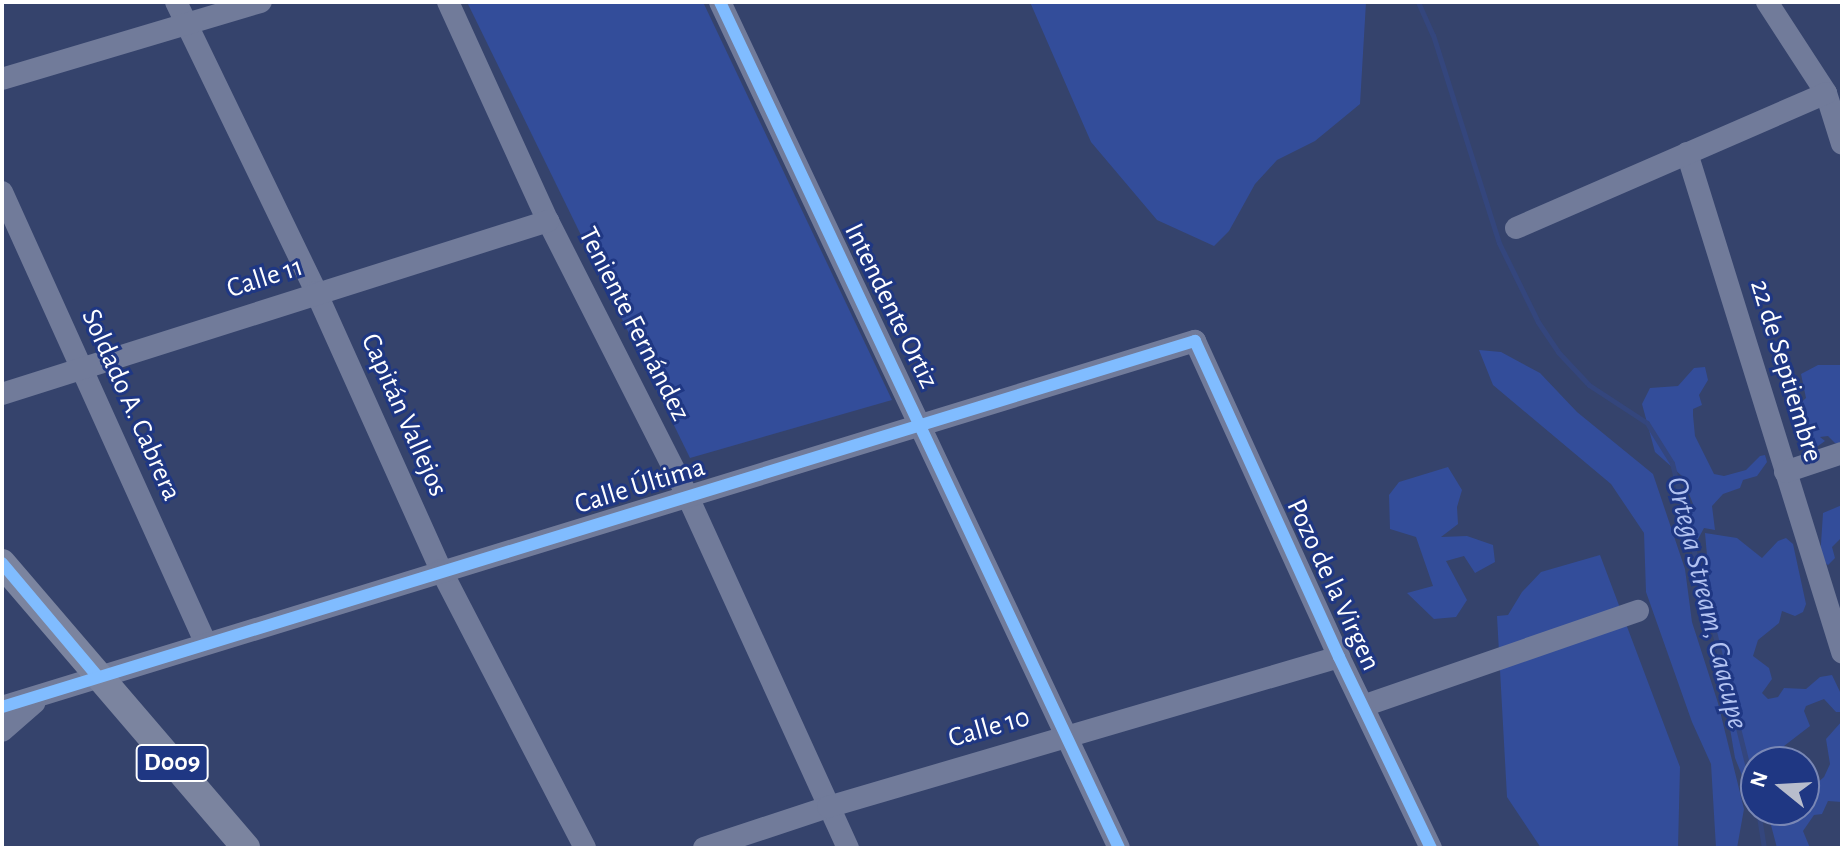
<!DOCTYPE html>
<html>
<head>
<meta charset="utf-8">
<style>
  body { margin:0 }
  #map { position:relative; width:1844px; height:850px; overflow:hidden; background:#35436c; font-family:"Alegreya Sans",sans-serif }
  div>[style] { position:absolute }
  .green>* { inset:0; background:#334d9a }
  .stream>* { height:5px; margin:-2.5px; padding:0 2.5px; transform-origin:2.5px; border-radius:2.5px; background:#34467d }
  .minor>* { height:22px; margin:-11px; padding:0 11px; transform-origin:11px; border-radius:11px; background:#717b9a }
  .major>* { height:28px; margin:-14px; padding:0 14px; transform-origin:14px; border-radius:14px; background:#7b849f }
  .cycleway>* { height:12px; margin:-6px; padding:0 6px; transform-origin:6px; border-radius:6px; background:#80bcff }
  span { translate:-50% -50%; white-space:nowrap; text-align:center; line-height:1.15; -webkit-text-stroke:6px #1f3783; paint-order:stroke }
  .shield-label span { padding:2px 6px; background:#1f3783; border:2px solid; border-radius:6px; -webkit-text-stroke-width:0 }
  .shield-label { font-size:26px; color:#fff; font-weight:700 }
  .street-label { font-size:28px; color:#fff }
  .water-label { font-size:30px; color:#b2c2f1; font-style:italic }
  .frame { position:absolute; inset:0; border:4px solid #fff; pointer-events:none }
  .north { position:absolute; left:1740px; top:746px; width:80px; height:80px; box-sizing:border-box; background:#1f3783; border:2px solid #7987b5; border-radius:50%; rotate:288deg; font-size:22px; font-weight:700; line-height:32px; text-align:center; color:#fff }
  .north::after { content:''; display:block; margin:auto; width:28px; height:36px; background:#b8bdcc; clip-path:polygon(50% 0,100% 100%,50% 72%,0 100%) }
</style>
</head>
<body>
<div id="map">
  <div class="green">
    <i style="clip-path:polygon(467px 2px,703px 2px,892px 400px,690px 458px)"></i>
    <i style="clip-path:polygon(1030px 2px,1366px 2px,1360px 104px,1315px 141px,1277px 160px,1255px 184px,1229px 231px,1214px 246px,1157px 220px,1091px 142px)"></i>
    <i style="clip-path:polygon(1479px 350px,1501px 352px,1540px 373px,1577px 412px,1653px 474px,1685px 569px,1692px 622px,1718px 703px,1744px 809px,1737px 848px,1716px 848px,1711px 764px,1692px 722px,1646px 592px,1644px 533px,1611px 484px,1493px 385px)"></i>
    <i style="clip-path:polygon(1818px 365px,1842px 365px,1842px 444px,1835px 443px,1828px 436px,1820px 437px,1825px 441px,1818px 446px,1810px 439px,1804px 442px,1794px 424px,1795px 408px,1806px 398px,1801px 374px)"></i>
    <i style="clip-path:polygon(1705px 367px,1708px 380px,1699px 395px,1702px 405px,1693px 409px,1693px 415px,1695px 436px,1714px 474px,1724px 476px,1746px 470px,1760px 456px,1765px 455px,1767px 462px,1757px 476px,1743px 480px,1740px 488px,1723px 494px,1712px 506px,1715px 530px,1704px 528px,1697px 541px,1688px 537px,1693px 504px,1682px 476px,1655px 452px,1642px 404px,1650px 388px,1678px 386px,1694px 368px)"></i>
    <i style="clip-path:polygon(1448px 467px,1462px 490px,1457px 507px,1458px 524px,1441px 537px,1467px 536px,1493px 545px,1495px 562px,1475px 573px,1464px 556px,1446px 561px,1467px 600px,1456px 617px,1434px 619px,1407px 593px,1433px 586px,1416px 537px,1390px 529px,1389px 495px,1399px 482px)"></i>
    <i style="clip-path:polygon(1842px 505px,1841px 538px,1832px 547px,1835px 558px,1828px 565px,1820px 559px,1823px 513px)"></i>
    <i style="clip-path:polygon(1705px 533px,1737px 538px,1762px 558px,1778px 541px,1786px 538px,1793px 544px,1806px 604px,1803px 612px,1795px 616px,1782px 611px,1779px 623px,1758px 640px,1753px 656px,1769px 668px,1772px 679px,1762px 693px,1768px 699px,1778px 697px,1784px 688px,1806px 689px,1820px 677px,1832px 675px,1842px 696px,1842px 712px,1836px 712px,1824px 699px,1806px 706px,1804px 711px,1810px 726px,1784px 746px,1793px 762px,1756px 762px,1756px 794px,1747px 788px,1735px 758px,1714px 635px)"></i>
    <i style="clip-path:polygon(1600px 555px,1680px 767px,1678px 848px,1541px 848px,1507px 797px,1497px 616px,1508px 615px,1522px 592px,1541px 572px)"></i>
    <i style="clip-path:polygon(1842px 721px,1842px 802px,1828px 801px,1822px 814px,1814px 815px,1803px 831px,1810px 848px,1777px 848px,1767px 810px,1804px 810px,1804px 785px,1817px 783px,1824px 777px,1830px 764px,1826px 739px)"></i>
  </div>
  <div class="stream">
    <i style="left:1418px;top:2px;width:36px;rotate:66deg"></i>
    <i style="left:1433px;top:35px;width:218px;rotate:72.4deg"></i>
    <i style="left:1499px;top:243px;width:88px;rotate:63.7deg"></i>
    <i style="left:1538px;top:322px;width:36px;rotate:56deg"></i>
    <i style="left:1558px;top:352px;width:45px;rotate:46.8deg"></i>
    <i style="left:1589px;top:385px;width:69px;rotate:33.2deg"></i>
    <i style="left:1647px;top:423px;width:47px;rotate:58deg"></i>
    <i style="left:1672px;top:463px;width:348px;rotate:76deg"></i>
    <i style="left:1758px;top:810px;width:38px;rotate:81deg"></i>
  </div>
  <div class="minor">
    <i style="left:176px;top:2px;width:322px;rotate:64.2deg"></i>
    <i style="left:316px;top:292px;width:305px;rotate:65.8deg"></i>
    <i style="left:441px;top:570px;width:313px;rotate:62.6deg"></i>
    <i style="left:448px;top:2px;width:241px;rotate:65.5deg"></i>
    <i style="left:548px;top:221px;width:309px;rotate:63.1deg"></i>
    <i style="left:688px;top:497px;width:386px;rotate:65.5deg"></i>
    <i style="left:720px;top:2px;width:935px;rotate:64.75deg"></i>
    <i style="left:1767px;top:2px;width:108px;rotate:57deg"></i>
    <i style="left:1826px;top:93px;width:53px;rotate:72.6deg"></i>
    <i style="left:2px;top:79px;width:270px;rotate:-16.6deg"></i>
    <i style="left:1687px;top:153px;width:523px;rotate:72.74deg"></i>
    <i style="left:2px;top:192px;width:495px;rotate:65.7deg"></i>
    <i style="left:1516px;top:228px;width:338px;rotate:-23.5deg"></i>
    <i style="left:2px;top:394px;width:573px;rotate:-17.58deg"></i>
    <i style="left:1785px;top:472px;width:60px;rotate:-18.4deg"></i>
    <i style="left:1363px;top:706px;width:291px;rotate:-19.1deg"></i>
    <i style="left:2px;top:707px;width:1248px;rotate:-17.06deg"></i>
    <i style="left:1195px;top:341px;width:347px;rotate:65.5deg"></i>
    <i style="left:1339px;top:657px;width:212px;rotate:64.3deg"></i>
    <i style="left:2px;top:731px;width:43px;rotate:-41.2deg"></i>
    <i style="left:704px;top:848px;width:131px;rotate:-18.3deg"></i>
    <i style="left:828px;top:807px;width:533px;rotate:-16.36deg"></i>
  </div>
  <div class="major">
    <i style="left:2px;top:563px;width:375px;rotate:49.4deg"></i>
  </div>
  <div class="cycleway">
    <i style="left:720px;top:2px;width:935px;rotate:64.75deg"></i>
    <i style="left:2px;top:563px;width:149px;rotate:49.9deg"></i>
    <i style="left:2px;top:707px;width:1248px;rotate:-17.06deg"></i>
    <i style="left:1195px;top:341px;width:347px;rotate:65.5deg"></i>
    <i style="left:1339px;top:657px;width:212px;rotate:64.3deg"></i>
  </div>
  <div class="shield-label">
    <span style="left:172px;top:763px">D009</span>
  </div>
  <div class="street-label">
    <span style="left:265px;top:278px;rotate:-18deg">Calle 11</span>
    <span style="left:891px;top:306px;rotate:64deg">Intendente Ortiz</span>
    <span style="left:634px;top:324px;rotate:63deg">Teniente Fernández</span>
    <span style="left:1786px;top:371px;rotate:73deg">22 de Septiembre</span>
    <span style="left:131px;top:405px;rotate:66deg">Soldado A. Cabrera</span>
    <span style="left:404px;top:415px;rotate:66deg">Capitán Vallejos</span>
    <span style="left:640px;top:486px;rotate:-17deg">Calle Última</span>
    <span style="left:1333px;top:585px;rotate:65deg">Pozo de la Virgen</span>
    <span style="left:989px;top:728px;rotate:-16deg">Calle 10</span>
  </div>
  <div class="water-label">
    <span style="left:1707px;top:603px;rotate:76deg">Ortega Stream, Caacupe</span>
  </div>
  <div class="frame"></div>
  <div class="north">N</div>
</div>
</body>
</html>
